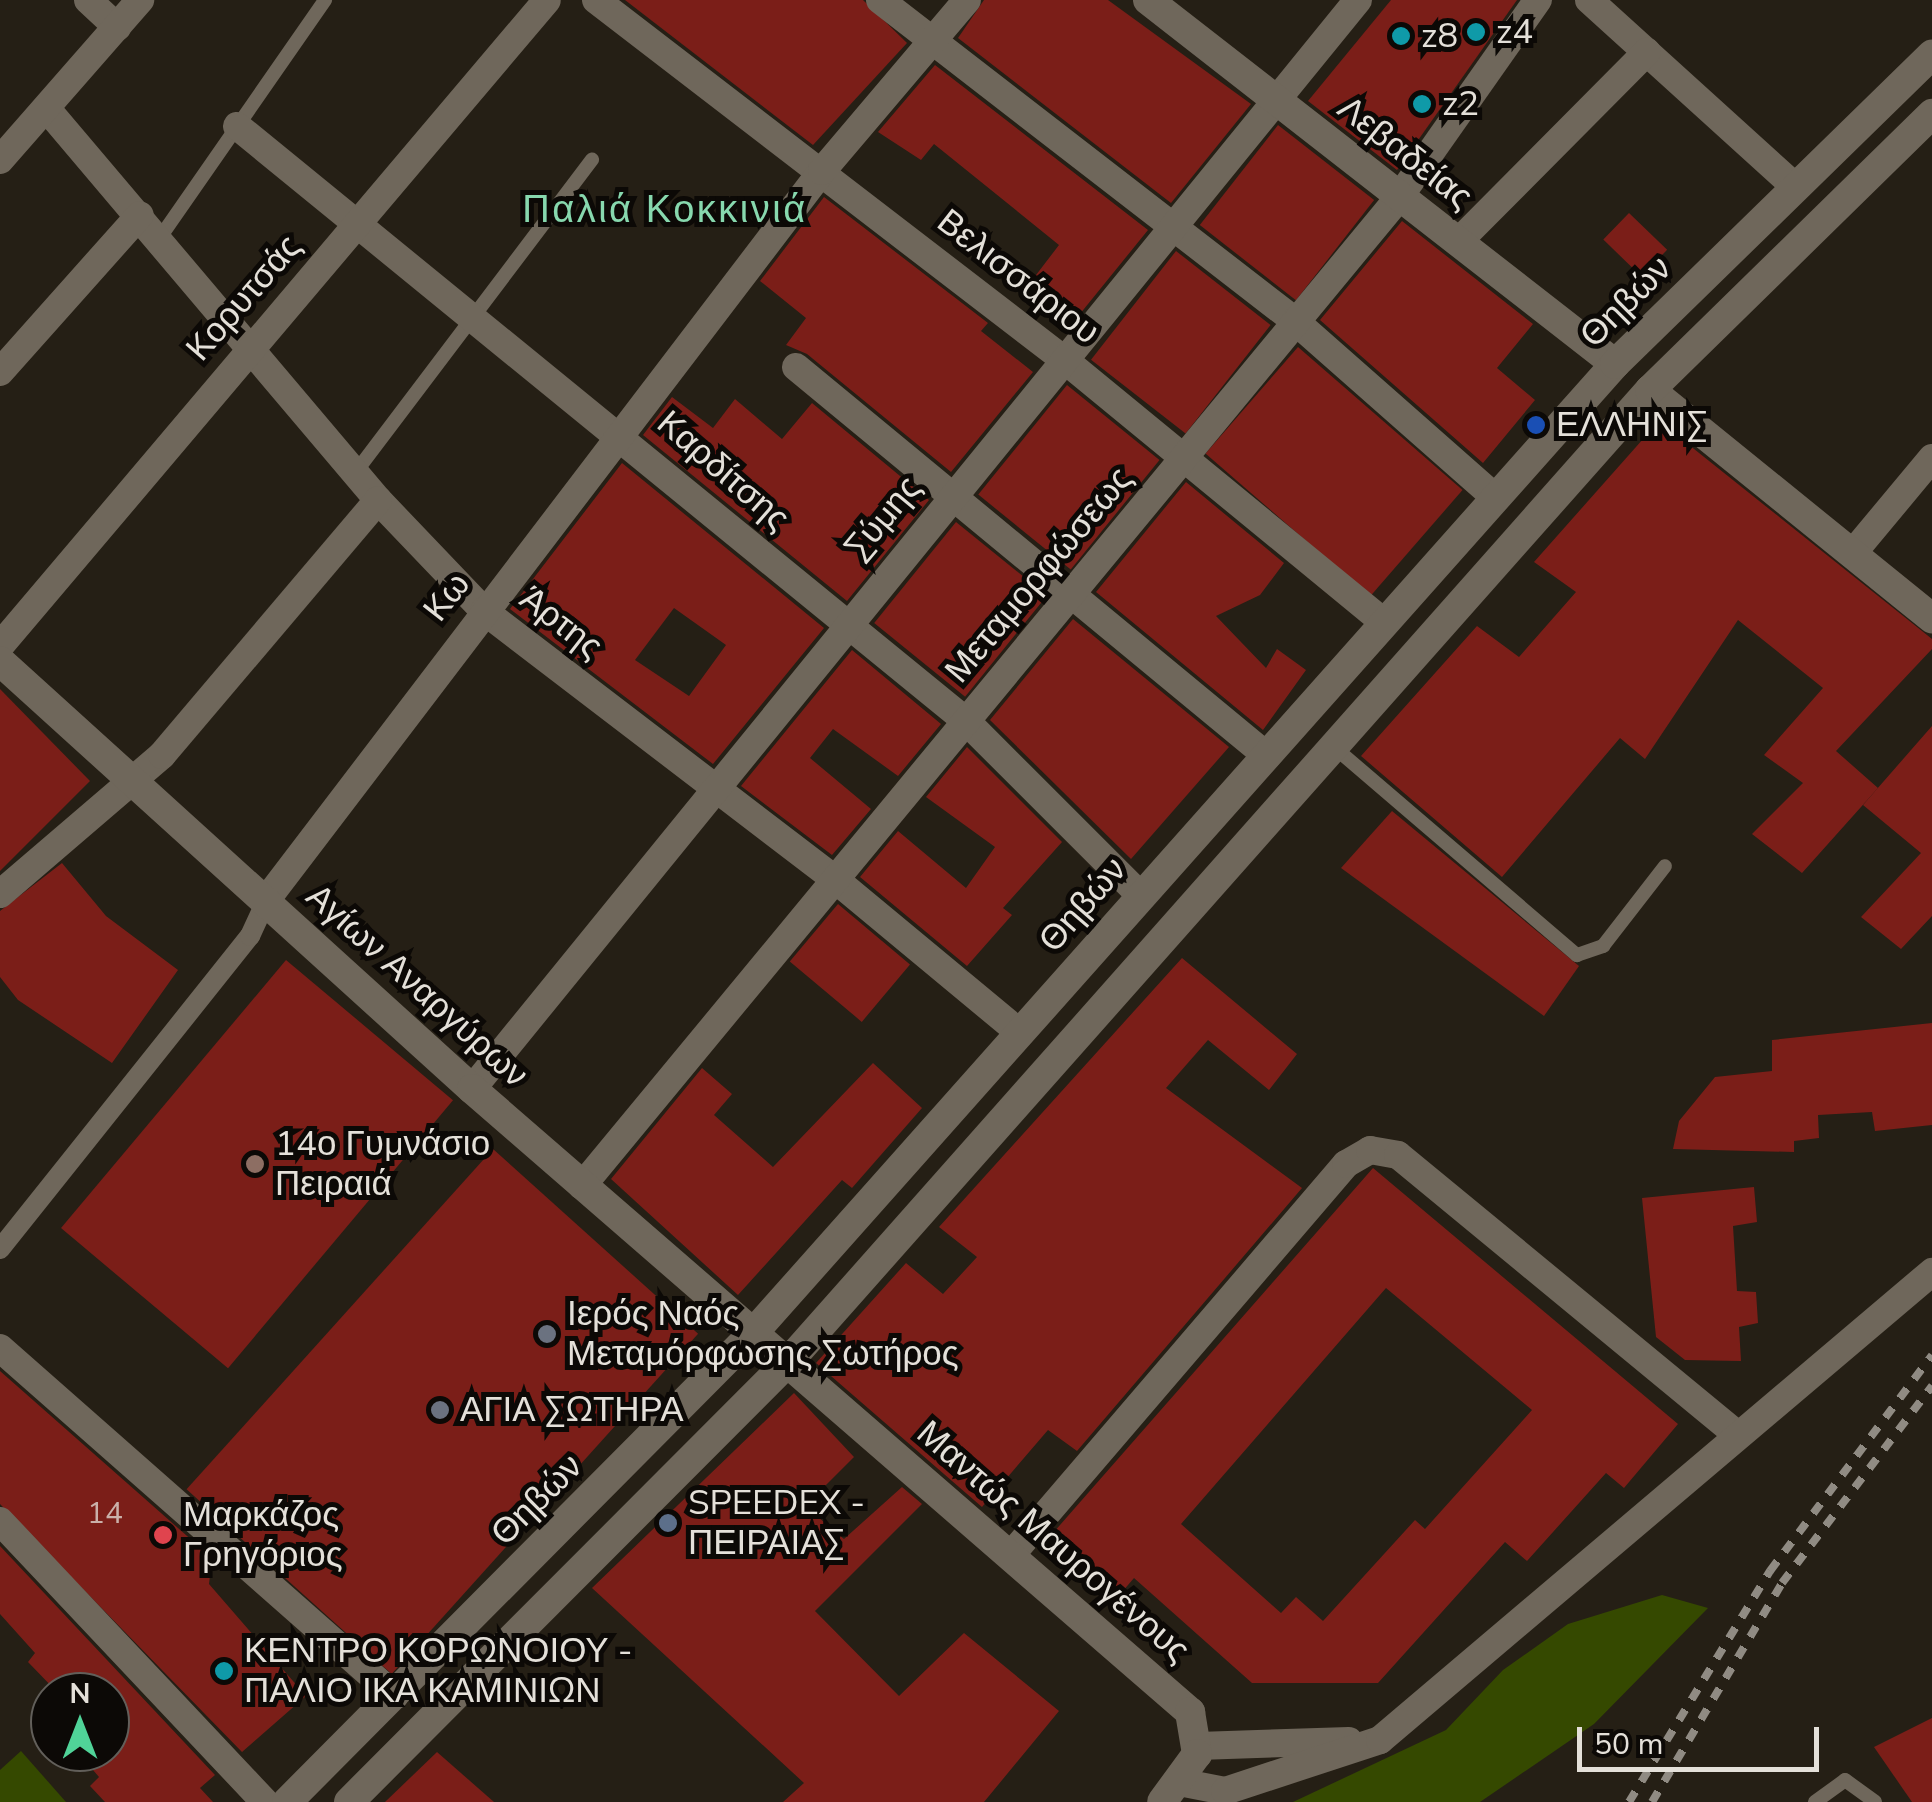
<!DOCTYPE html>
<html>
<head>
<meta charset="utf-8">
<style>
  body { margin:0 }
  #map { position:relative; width:1932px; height:1802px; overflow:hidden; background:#251f15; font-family:"Nunito Sans",sans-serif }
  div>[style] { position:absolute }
  .green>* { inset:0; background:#354900 }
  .building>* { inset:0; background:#7b1e18; transform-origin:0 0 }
  .service>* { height:14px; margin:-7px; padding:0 7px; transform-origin:7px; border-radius:7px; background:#6f675b }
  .pedestrian>* { height:20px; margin:-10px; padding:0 10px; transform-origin:10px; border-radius:10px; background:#6f675b }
  .minor>* { height:28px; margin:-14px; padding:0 14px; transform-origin:14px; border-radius:14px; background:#6f675b }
  .tertiary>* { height:30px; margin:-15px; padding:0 15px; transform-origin:15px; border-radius:15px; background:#6f675b }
  .secondary>* { height:30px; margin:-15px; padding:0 15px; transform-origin:15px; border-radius:15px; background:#6f675b }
  .rail>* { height:8px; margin-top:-4px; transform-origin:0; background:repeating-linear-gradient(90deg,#908b83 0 12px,transparent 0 24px) }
  .dots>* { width:28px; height:28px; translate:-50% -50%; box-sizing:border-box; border:5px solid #0c0906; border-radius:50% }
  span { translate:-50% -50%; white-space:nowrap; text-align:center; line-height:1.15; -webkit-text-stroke:10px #0c0906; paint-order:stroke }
  .number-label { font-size:30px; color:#cab0a9 }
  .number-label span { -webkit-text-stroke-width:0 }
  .poi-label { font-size:35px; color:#e4e0d9 }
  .left { translate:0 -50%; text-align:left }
  .street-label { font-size:35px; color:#e4e0d9 }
  .neighbourhood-label { font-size:38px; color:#87d8ae; letter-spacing:2.5px }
  .north { position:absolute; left:30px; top:1672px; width:100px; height:100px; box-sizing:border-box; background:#0c0906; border:2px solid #625f5a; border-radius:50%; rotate:0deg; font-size:28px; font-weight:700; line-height:40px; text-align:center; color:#e4e0d9 }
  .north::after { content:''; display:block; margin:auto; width:35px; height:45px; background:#50d398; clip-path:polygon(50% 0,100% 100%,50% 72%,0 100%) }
  .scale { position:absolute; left:1577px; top:1727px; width:242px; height:45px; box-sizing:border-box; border:5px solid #e4e0d9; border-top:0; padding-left:12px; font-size:30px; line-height:35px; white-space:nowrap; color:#e4e0d9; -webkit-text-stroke:8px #0c0906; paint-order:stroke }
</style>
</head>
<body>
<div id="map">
  <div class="green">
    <i style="clip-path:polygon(1662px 1595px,1708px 1608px,1594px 1724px,1480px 1802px,1293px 1802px,1446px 1730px,1503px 1670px,1568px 1624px)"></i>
    <i style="clip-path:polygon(21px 1751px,66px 1802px,0 1802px,0 1770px)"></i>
  </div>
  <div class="building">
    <i style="clip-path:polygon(625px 0,863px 0,907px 43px,813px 145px)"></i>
    <i style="clip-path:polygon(984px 0,1108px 0,1251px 104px,1171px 203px,958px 38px)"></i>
    <i style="clip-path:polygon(1391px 0,1517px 0,1397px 170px,1308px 101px)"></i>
    <i style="clip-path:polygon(935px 65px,1148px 230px,1071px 325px,1023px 292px,1059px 245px,934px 144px,921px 160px,878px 132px)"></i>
    <i style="left:1278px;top:125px;width:122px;height:127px;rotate:38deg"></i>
    <i style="clip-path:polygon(824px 197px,988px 323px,981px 331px,1033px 372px,951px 472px,807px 354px,786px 345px,806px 318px,760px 281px)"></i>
    <i style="left:1629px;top:213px;width:53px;height:37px;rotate:44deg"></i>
    <i style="clip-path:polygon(1402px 221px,1533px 324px,1497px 368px,1535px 400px,1483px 463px,1320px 320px)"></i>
    <i style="left:1176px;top:251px;width:120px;height:138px;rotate:38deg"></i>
    <i style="left:1298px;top:347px;width:218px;height:141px;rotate:41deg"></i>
    <i style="left:1067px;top:385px;width:119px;height:141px;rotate:39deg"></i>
    <i style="clip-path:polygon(672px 397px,713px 428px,735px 399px,782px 439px,812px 403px,929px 500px,847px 601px,643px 435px)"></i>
    <i style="clip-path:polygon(1659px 421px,1932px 639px,1932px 649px,1836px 751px,1878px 788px,1802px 873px,1752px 834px,1803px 783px,1764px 755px,1823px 688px,1738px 620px,1645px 759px,1620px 738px,1502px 877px,1361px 756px,1477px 626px,1519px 657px,1576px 592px,1534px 562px)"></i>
    <i style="clip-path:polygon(evenodd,622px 463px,824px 628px,713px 764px,510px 609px,622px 463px,674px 608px,726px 645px,689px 696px,635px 660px,674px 608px)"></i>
    <i style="clip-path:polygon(1186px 482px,1284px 563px,1260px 595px,1216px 616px,1266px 668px,1277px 649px,1306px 670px,1263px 730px,1096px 592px)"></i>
    <i style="left:956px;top:522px;width:117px;height:130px;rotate:39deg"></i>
    <i style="clip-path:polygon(1073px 619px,1229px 747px,1131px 859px,990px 720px)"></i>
    <i style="clip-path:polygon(852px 650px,941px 724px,898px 776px,833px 729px,810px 758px,871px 809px,832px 855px,741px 786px)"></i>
    <i style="clip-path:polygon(0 689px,90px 781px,0 871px)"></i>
    <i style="clip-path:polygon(1932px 726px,1932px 916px,1901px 949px,1861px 917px,1921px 853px,1863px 805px)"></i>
    <i style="clip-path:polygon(967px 747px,1062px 842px,1003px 908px,1012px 915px,967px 966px,860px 877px,898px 831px,966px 888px,995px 847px,926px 797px)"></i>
    <i style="clip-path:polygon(1392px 811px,1579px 966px,1544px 1016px,1341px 868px)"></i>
    <i style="clip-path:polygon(62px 863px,106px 916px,178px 970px,112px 1063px,18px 1000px,0 977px,0 911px)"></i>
    <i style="left:838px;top:904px;width:94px;height:75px;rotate:40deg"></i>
    <i style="clip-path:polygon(1182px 958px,1297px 1054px,1269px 1090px,1208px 1040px,1166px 1088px,1302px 1188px,1077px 1451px,1048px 1430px,982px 1507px,816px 1363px,906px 1263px,943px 1294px,977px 1257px,939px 1227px)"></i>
    <i style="left:286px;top:960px;width:218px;height:350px;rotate:40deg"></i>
    <i style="clip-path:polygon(1932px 1023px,1932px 1125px,1875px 1131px,1872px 1112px,1818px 1115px,1819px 1138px,1794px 1141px,1794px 1152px,1673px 1149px,1679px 1121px,1715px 1077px,1772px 1071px,1772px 1040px)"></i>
    <i style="clip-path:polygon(873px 1063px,922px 1108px,852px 1188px,842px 1180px,738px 1295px,611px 1179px,702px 1068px,732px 1094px,714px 1115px,773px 1167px)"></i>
    <i style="left:493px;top:1149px;width:276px;height:458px;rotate:42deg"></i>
    <i style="clip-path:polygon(evenodd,1373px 1168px,1678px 1424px,1624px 1488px,1606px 1473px,1527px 1561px,1505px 1542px,1378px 1683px,1252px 1683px,1134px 1578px,1122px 1592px,1053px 1533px,1373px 1168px,1386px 1288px,1532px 1410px,1425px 1529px,1415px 1520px,1323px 1621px,1296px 1597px,1281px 1613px,1181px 1524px,1386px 1288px)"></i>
    <i style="clip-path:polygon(1754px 1187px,1757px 1222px,1733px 1226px,1737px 1291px,1756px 1292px,1758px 1323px,1739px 1327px,1741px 1361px,1685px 1360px,1656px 1337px,1642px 1198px)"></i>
    <i style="clip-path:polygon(0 1371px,212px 1558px,209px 1584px,306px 1696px,242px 1752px,0 1504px)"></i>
    <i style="clip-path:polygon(794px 1393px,854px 1457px,805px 1506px,844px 1539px,902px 1487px,922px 1504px,815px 1611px,899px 1696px,964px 1633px,1059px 1711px,984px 1802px,783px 1802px,804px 1783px,592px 1588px)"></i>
    <i style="clip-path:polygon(0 1546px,215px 1775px,200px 1788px,213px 1802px,105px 1802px,90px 1786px,99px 1777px,87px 1763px,110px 1752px,110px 1692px,57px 1692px,28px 1662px,35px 1653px,0 1614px)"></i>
    <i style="clip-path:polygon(1932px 1718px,1932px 1802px,1912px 1802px,1874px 1747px)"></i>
    <i style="clip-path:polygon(437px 1752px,494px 1802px,385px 1802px)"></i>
  </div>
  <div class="service">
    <i style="left:159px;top:239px;width:291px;rotate:-55.2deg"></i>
    <i style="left:355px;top:473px;width:393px;rotate:-52.9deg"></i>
    <i style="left:1334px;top:747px;width:320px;rotate:40.6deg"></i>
    <i style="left:1577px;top:955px;width:28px;rotate:-19deg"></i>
    <i style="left:1603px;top:946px;width:101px;rotate:-52.2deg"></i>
    <i style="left:1815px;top:1802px;width:37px;rotate:-36deg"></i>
    <i style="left:1845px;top:1780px;width:37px;rotate:36deg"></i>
  </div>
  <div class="pedestrian">
    <i style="left:0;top:1249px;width:401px;rotate:-51.4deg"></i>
    <i style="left:250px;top:936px;width:41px;rotate:-65.3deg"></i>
  </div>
  <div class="minor">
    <i style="left:88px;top:0;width:40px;rotate:43deg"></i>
    <i style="left:596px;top:0;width:594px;rotate:37.55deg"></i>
    <i style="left:1067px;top:362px;width:411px;rotate:39.4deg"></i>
    <i style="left:880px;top:0;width:525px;rotate:37.72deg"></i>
    <i style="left:1295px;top:321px;width:268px;rotate:41.4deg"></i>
    <i style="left:1589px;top:0;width:278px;rotate:42.2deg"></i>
    <i style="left:47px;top:109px;width:512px;rotate:49.75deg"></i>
    <i style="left:378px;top:500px;width:153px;rotate:46.3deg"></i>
    <i style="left:484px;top:611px;width:444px;rotate:37.4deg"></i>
    <i style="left:837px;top:881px;width:238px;rotate:39.7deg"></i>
    <i style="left:237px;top:126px;width:941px;rotate:39.22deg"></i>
    <i style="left:966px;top:721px;width:246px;rotate:45deg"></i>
    <i style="left:0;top:160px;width:213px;rotate:-48.8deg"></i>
    <i style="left:1458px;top:242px;width:268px;rotate:-45.2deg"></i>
    <i style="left:796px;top:367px;width:611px;rotate:39.55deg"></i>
    <i style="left:0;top:372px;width:210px;rotate:-48.3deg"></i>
    <i style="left:1852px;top:554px;width:125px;rotate:-50.2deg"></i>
    <i style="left:0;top:646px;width:846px;rotate:-49.74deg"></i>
    <i style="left:0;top:894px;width:213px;rotate:-40.6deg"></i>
    <i style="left:162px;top:755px;width:334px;rotate:-49.7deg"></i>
    <i style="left:267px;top:899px;width:915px;rotate:-52.68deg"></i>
    <i style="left:822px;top:171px;width:224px;rotate:-49.7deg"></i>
    <i style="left:472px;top:1089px;width:1404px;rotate:-50.87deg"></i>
    <i style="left:582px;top:1186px;width:1284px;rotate:-50.43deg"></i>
    <i style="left:1400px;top:196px;width:240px;rotate:-54.9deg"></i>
    <i style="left:0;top:1348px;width:526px;rotate:41.38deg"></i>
    <i style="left:0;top:1521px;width:386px;rotate:46.7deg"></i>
    <i style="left:1011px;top:1555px;width:515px;rotate:-49.41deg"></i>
    <i style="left:1346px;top:1164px;width:28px;rotate:-30deg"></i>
    <i style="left:1370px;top:1150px;width:28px;rotate:10deg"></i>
    <i style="left:1398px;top:1155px;width:438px;rotate:39.5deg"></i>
    <i style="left:1198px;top:1746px;width:151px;rotate:-1.9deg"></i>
    <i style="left:1179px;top:1782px;width:47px;rotate:11.1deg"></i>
    <i style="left:1225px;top:1791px;width:163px;rotate:-18.2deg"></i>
    <i style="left:1380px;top:1740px;width:724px;rotate:-40.29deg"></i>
  </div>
  <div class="tertiary">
    <i style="left:1148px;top:0;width:592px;rotate:37.93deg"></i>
    <i style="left:1650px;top:390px;width:363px;rotate:39deg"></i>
    <i style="left:0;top:661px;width:637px;rotate:42.2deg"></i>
    <i style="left:472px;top:1089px;width:951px;rotate:40.95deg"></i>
    <i style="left:1190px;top:1712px;width:43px;rotate:80.5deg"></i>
    <i style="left:1197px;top:1754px;width:59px;rotate:126.1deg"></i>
  </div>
  <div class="secondary">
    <i style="left:287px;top:1802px;width:664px;rotate:-45.18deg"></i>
    <i style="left:755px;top:1331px;width:1294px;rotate:-48.35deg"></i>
    <i style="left:1615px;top:364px;width:443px;rotate:-44.3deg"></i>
    <i style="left:349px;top:1802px;width:623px;rotate:-45.07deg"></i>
    <i style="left:789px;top:1361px;width:1298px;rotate:-48.44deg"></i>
    <i style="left:1650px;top:390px;width:395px;rotate:-44.4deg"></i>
  </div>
  <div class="rail">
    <i style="left:1629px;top:1802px;width:271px;rotate:-58.6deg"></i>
    <i style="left:1770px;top:1571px;width:270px;rotate:-53.1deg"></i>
    <i style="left:1652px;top:1802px;width:255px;rotate:-59.3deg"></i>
    <i style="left:1782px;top:1583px;width:248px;rotate:-52.7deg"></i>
  </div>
  <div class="dots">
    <i style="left:1476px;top:32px;background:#0f9aa8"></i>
    <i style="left:1401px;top:36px;background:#0f9aa8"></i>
    <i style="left:1422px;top:104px;background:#0f9aa8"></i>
    <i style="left:1536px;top:425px;background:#1a4fb4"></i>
    <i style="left:255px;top:1164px;background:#8d6e63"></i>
    <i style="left:547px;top:1334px;background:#6b7280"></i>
    <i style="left:440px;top:1410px;background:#6b7280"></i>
    <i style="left:668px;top:1523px;background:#5c6f8a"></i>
    <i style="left:163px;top:1535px;background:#e0444e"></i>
    <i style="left:224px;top:1671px;background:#0f9aa8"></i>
  </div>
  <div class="number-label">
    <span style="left:105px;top:1514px">14</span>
  </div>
  <div class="poi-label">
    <span class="left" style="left:1496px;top:32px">z4</span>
    <span class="left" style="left:1421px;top:36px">z8</span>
    <span class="left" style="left:1442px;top:104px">z2</span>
    <span class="left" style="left:1556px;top:425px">ΕΛΛΗΝΙΣ</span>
    <span class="left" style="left:275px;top:1164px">14ο Γυμνάσιο<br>Πειραιά</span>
    <span class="left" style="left:567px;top:1334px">Ιερός Ναός<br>Μεταμόρφωσης Σωτήρος</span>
    <span class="left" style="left:460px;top:1410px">ΑΓΙΑ ΣΩΤΗΡΑ</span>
    <span class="left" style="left:688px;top:1523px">SPEEDEX -<br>ΠΕΙΡΑΙΑΣ</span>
    <span class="left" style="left:183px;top:1535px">Μαρκάζος<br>Γρηγόριος</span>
    <span class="left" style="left:244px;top:1671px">ΚΕΝΤΡΟ ΚΟΡΩΝΟΙΟΥ -<br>ΠΑΛΙΟ ΙΚΑ ΚΑΜΙΝΙΩΝ</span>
  </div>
  <div class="street-label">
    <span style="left:1405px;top:153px;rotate:38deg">Λεβαδείας</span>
    <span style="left:1018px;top:277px;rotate:38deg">Βελισσάριου</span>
    <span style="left:244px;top:298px;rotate:-49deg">Κορυτσάς</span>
    <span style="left:1626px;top:302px;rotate:-45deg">Θηβών</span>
    <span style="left:723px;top:471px;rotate:41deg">Καρδίτσης</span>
    <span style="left:883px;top:518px;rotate:-50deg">Σύμης</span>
    <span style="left:1039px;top:575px;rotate:-50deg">Μεταμορφώσεως</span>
    <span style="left:447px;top:597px;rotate:-52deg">Κω</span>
    <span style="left:561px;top:623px;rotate:38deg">Άρτης</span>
    <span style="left:1083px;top:905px;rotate:-49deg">Θηβών</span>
    <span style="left:417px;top:986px;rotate:42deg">Αγίων Αναργύρων</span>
    <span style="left:537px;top:1500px;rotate:-45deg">Θηβών</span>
    <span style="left:1053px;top:1542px;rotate:41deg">Μαντώς Μαυρογένους</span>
  </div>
  <div class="neighbourhood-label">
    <span style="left:665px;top:210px">Παλιά Κοκκινιά</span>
  </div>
  <div class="north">N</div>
  <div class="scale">50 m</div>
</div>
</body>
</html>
